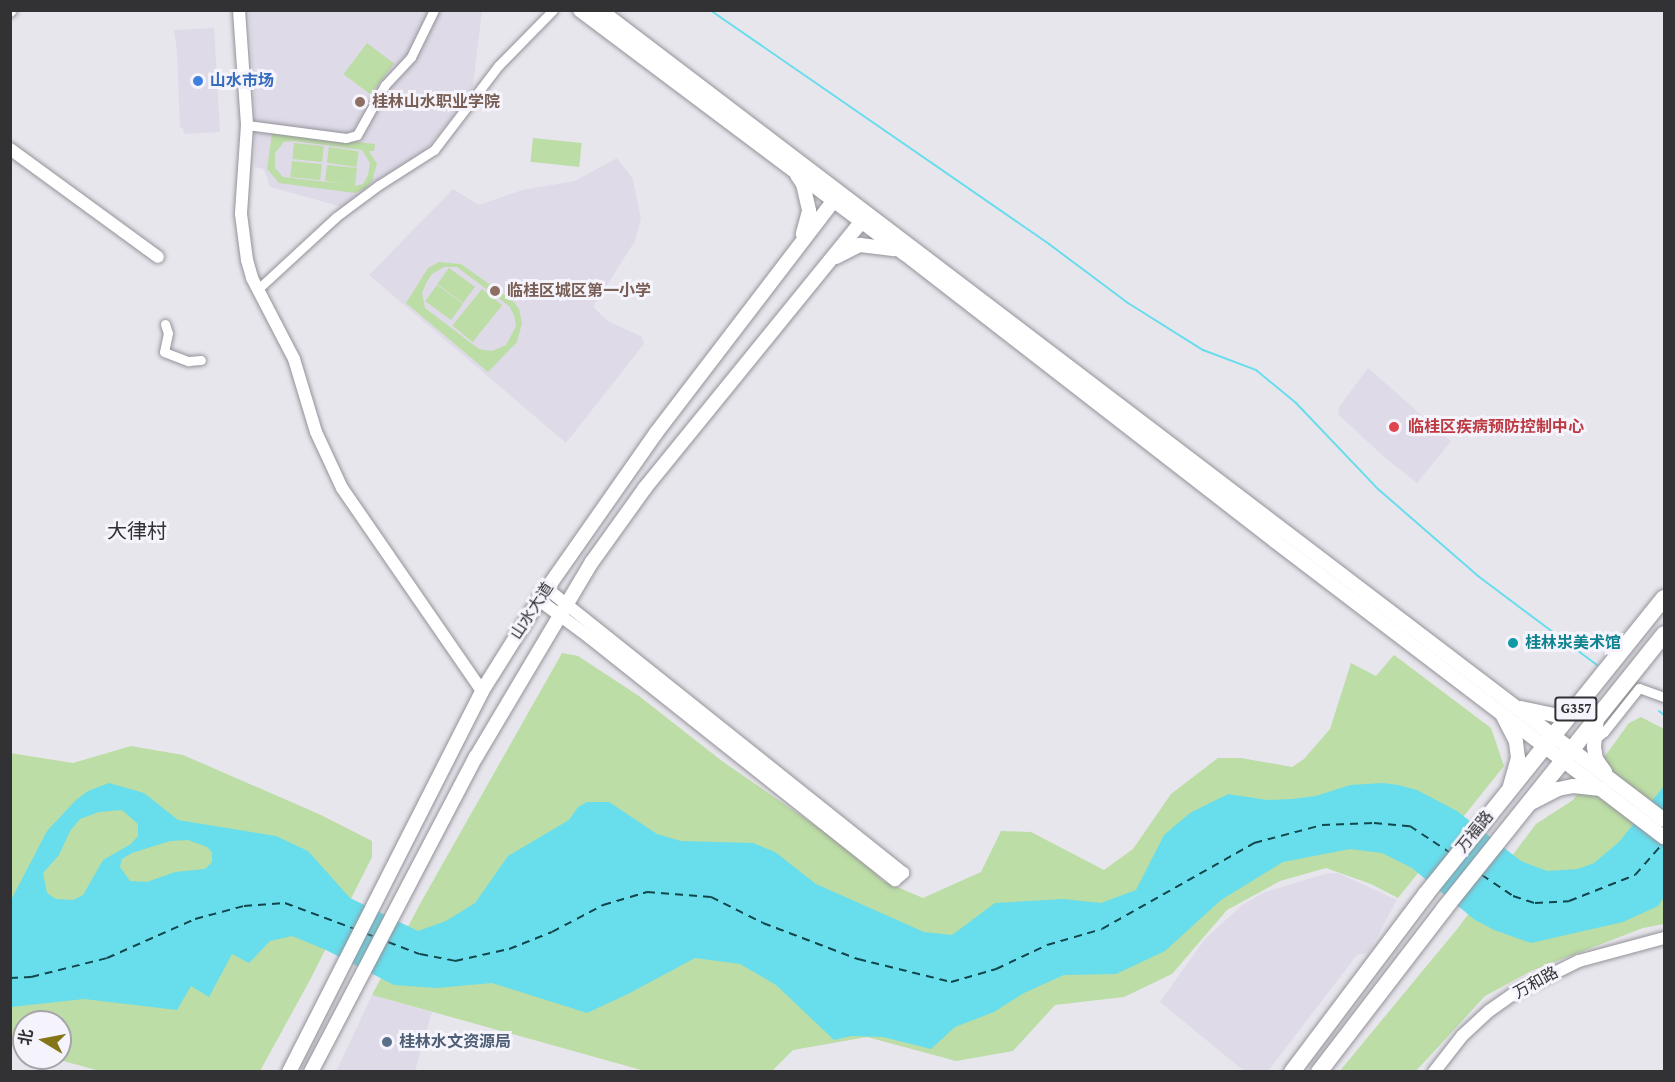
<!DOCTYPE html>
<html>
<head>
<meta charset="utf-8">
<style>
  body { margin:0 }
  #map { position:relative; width:1675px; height:1082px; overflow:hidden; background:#e8e6ed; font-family:"Crimson Pro","Noto Sans SC",serif }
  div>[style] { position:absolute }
  .built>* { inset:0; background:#dedae7 }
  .green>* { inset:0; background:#bcdda5; transform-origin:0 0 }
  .water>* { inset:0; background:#68ddec }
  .stream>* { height:2px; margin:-1px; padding:0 1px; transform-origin:1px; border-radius:1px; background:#68ddec }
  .ferry>* { height:1.5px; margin-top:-0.75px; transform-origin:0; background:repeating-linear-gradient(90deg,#11464c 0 8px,transparent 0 14px) }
  .roads { filter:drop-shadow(0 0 2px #949299) drop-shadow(0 0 2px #949299) }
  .street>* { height:9px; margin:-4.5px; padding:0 4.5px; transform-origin:4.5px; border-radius:4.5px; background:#fff }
  .secondary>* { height:12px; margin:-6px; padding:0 6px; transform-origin:6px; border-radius:6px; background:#fff }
  .primary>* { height:14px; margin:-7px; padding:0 7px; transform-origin:7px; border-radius:7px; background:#fff }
  .highway>* { height:16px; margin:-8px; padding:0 8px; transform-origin:8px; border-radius:8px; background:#fff }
  .dots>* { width:16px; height:16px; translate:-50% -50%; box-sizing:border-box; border:3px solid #f5f3fb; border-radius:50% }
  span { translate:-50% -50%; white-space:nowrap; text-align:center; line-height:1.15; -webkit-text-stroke:6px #f5f3fb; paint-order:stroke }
  .shield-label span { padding:2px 4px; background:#f5f3fb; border:2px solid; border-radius:4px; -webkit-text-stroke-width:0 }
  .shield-label { font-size:15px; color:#323134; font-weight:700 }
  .shop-label { font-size:16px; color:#366cbe; font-weight:700 }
  .left { translate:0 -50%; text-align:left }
  .education-label { font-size:16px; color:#785e54; font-weight:700 }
  .health-label { font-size:16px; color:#be3a42; font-weight:700 }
  .street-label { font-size:16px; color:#323134 }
  .culture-label { font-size:16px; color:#0d838f; font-weight:700 }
  .service-label { font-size:16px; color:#4e5e75; font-weight:700 }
  .quarter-label { font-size:20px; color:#323134 }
  .frame { position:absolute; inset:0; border:12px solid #323134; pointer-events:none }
  .north { position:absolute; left:12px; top:1010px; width:60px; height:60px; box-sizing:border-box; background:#f5f3fb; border:2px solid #a7a5ab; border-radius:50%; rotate:280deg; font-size:16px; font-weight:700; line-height:24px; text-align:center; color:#323134 }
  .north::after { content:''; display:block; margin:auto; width:21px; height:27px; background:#847518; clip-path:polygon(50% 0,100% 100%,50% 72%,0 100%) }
</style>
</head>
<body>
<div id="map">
  <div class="built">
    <i style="clip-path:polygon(249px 11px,482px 11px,472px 93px,422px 155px,342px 207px,270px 187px,264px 169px,255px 167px,255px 110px)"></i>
    <i style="clip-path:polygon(214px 28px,220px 132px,184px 134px,183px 128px,180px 128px,177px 52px,174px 30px)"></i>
    <i style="clip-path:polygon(617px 158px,633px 179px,641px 219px,635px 241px,593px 307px,608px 321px,642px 337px,644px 344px,566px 443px,369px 275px,453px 189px,479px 205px,522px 190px,575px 181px)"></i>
    <i style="clip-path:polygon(1368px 368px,1451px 441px,1417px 483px,1383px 456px,1338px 414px,1339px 407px)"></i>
    <i style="clip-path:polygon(1338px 873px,1397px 900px,1368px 953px,1357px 955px,1268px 1071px,1244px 1071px,1160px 1002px,1205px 939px,1242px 905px,1265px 892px,1325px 874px)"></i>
    <i style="clip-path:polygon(372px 995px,432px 1012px,415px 1071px,336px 1072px)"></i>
  </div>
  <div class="green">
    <i style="left:367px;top:43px;width:34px;height:39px;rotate:37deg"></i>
    <i style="clip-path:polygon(evenodd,272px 133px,375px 144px,374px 151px,369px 151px,377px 164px,372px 181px,365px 189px,355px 193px,279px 183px,267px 169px,272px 133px,294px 141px,362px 150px,370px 163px,368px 175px,363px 184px,355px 186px,357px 168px,327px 165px,325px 181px,344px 184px,283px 177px,275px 168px,275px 153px,284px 142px,294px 141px)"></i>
    <i style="left:533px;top:138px;width:49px;height:24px;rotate:6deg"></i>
    <i style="left:294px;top:143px;width:30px;height:16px;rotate:6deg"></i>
    <i style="left:329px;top:147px;width:30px;height:16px;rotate:8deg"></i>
    <i style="left:292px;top:161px;width:30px;height:16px;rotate:6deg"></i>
    <i style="clip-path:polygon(evenodd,439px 262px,461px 264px,513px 301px,519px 309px,522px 323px,517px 342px,488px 372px,406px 303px,428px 268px,439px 262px,444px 267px,457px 267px,509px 306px,514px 315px,516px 326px,506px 345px,492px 351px,479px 349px,425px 308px,422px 293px,426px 283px,432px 274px,444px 267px)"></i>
    <i style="left:449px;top:268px;width:32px;height:20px;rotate:36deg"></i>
    <i style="left:437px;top:285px;width:32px;height:20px;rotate:36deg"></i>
    <i style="left:482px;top:289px;width:26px;height:47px;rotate:39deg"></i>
    <i style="clip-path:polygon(562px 653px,578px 656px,639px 696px,722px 761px,852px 851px,883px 881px,923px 898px,981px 872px,1001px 831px,1031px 832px,1104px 870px,1133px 849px,1171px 794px,1218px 758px,1241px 758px,1292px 767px,1304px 759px,1330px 729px,1351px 663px,1376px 676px,1394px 655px,1491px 728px,1504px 766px,1398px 898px,1371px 884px,1326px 868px,1280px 881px,1227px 910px,1172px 974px,1124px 997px,1055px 1005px,1013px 1051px,956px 1061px,867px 1037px,793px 1050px,772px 1071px,645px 1071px,372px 995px,420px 904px)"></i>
    <i style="clip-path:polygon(1641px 717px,1664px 729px,1664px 924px,1643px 928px,1531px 971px,1485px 996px,1416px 1071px,1339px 1072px,1458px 928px,1536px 824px,1573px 800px,1629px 723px)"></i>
    <i style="clip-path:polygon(131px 746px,183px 755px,321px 815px,372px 841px,372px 857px,310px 980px,260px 1071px,100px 1071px,52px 1058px,60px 1058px,60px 1022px,24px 1022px,24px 1050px,11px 1046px,10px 753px,73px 763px)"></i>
  </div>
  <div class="water">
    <i style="clip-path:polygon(evenodd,109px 783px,144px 793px,178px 820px,276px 836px,308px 851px,350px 898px,418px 931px,446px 921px,475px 903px,508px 856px,569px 820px,578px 807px,587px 802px,609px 802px,657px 834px,681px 841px,753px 843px,775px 852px,816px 884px,924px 932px,952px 935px,995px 903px,1063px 899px,1101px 903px,1136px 890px,1164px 835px,1190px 813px,1228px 794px,1267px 800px,1292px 799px,1316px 796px,1350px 785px,1383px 783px,1398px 785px,1417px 790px,1457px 811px,1521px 861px,1547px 871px,1578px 869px,1594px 863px,1619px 842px,1664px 786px,1664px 897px,1658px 906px,1623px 922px,1531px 943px,1494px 930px,1475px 920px,1412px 868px,1382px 853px,1350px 849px,1283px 862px,1221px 900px,1165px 951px,1116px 974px,1064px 975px,1024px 993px,994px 1012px,955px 1027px,931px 1049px,883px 1037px,851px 1036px,834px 1040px,776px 985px,740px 964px,695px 958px,628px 994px,587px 1013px,492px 983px,436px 988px,394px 985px,324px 949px,292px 936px,270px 941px,249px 963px,232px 954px,209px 997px,191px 986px,177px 1010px,84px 999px,11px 1007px,10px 902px,47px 831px,76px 800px,88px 791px,109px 783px,122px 810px,138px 824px,138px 836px,131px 844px,103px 860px,83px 895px,73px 900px,56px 899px,47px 893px,43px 873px,59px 855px,70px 831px,80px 819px,99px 812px,122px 810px,109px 783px,188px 840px,207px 847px,212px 852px,212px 862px,205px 869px,175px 872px,147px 882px,130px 881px,120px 867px,122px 859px,132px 853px,170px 841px,188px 840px)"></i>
  </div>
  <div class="stream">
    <i style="left:710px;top:10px;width:412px;rotate:34.6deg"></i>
    <i style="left:1049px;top:244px;width:99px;rotate:36.8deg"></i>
    <i style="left:1128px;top:303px;width:89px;rotate:32.1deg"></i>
    <i style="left:1203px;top:350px;width:57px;rotate:20.7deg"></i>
    <i style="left:1256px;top:370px;width:52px;rotate:39.5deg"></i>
    <i style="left:1296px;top:403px;width:119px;rotate:46.4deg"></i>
    <i style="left:1378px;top:489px;width:133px;rotate:41deg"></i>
    <i style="left:1478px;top:576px;width:149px;rotate:36.8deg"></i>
    <i style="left:1659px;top:711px;width:6px;rotate:39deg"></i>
  </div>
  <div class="ferry">
    <i style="left:1482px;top:875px;width:37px;rotate:34deg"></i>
    <i style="left:1513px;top:896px;width:23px;rotate:18deg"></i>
    <i style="left:1535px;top:903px;width:34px;rotate:-3deg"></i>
    <i style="left:1569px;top:901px;width:71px;rotate:-21.5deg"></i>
    <i style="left:1635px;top:875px;width:43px;rotate:-48.8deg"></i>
    <i style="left:365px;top:933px;width:11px;rotate:22deg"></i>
    <i style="left:388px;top:942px;width:34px;rotate:21deg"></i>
    <i style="left:420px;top:954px;width:36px;rotate:11deg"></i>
    <i style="left:455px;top:961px;width:55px;rotate:-12.5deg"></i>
    <i style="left:509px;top:949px;width:46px;rotate:-21.6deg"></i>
    <i style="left:552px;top:932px;width:58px;rotate:-27.9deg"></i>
    <i style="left:603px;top:905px;width:46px;rotate:-16.5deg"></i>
    <i style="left:647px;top:892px;width:64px;rotate:4.5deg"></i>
    <i style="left:711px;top:897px;width:58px;rotate:26.6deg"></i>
    <i style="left:763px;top:923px;width:102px;rotate:20.8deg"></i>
    <i style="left:858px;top:959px;width:96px;rotate:13.9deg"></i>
    <i style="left:951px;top:982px;width:47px;rotate:-16.1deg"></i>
    <i style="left:996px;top:969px;width:56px;rotate:-25.2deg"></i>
    <i style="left:1047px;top:945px;width:57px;rotate:-16.2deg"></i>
    <i style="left:1102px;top:929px;width:175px;rotate:-29.5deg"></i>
    <i style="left:1254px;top:843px;width:70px;rotate:-14.8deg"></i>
    <i style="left:1322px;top:825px;width:52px;rotate:-2.2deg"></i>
    <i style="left:1374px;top:823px;width:36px;rotate:5deg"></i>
    <i style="left:1410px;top:826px;width:47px;rotate:33.7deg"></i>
    <i style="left:10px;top:978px;width:21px;rotate:-3deg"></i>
    <i style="left:31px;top:977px;width:78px;rotate:-14deg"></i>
    <i style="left:107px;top:958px;width:96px;rotate:-23.9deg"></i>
    <i style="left:195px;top:919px;width:51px;rotate:-14.9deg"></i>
    <i style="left:244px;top:906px;width:41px;rotate:-4.2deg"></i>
    <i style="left:285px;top:903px;width:75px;rotate:20.4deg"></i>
  </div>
  <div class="roads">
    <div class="street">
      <i style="left:247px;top:125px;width:100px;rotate:7.5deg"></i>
      <i style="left:346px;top:138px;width:11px;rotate:-15deg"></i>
      <i style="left:357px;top:135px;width:57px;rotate:-60.8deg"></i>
      <i style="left:385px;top:85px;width:38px;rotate:-47deg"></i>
      <i style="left:411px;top:57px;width:52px;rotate:-63.9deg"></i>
      <i style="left:258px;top:289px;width:106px;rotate:-42.7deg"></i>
      <i style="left:336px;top:217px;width:54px;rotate:-36.7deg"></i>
      <i style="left:379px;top:185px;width:65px;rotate:-32.5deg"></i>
      <i style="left:434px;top:150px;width:106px;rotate:-52.7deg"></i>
      <i style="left:498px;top:66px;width:78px;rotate:-45.5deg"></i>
      <i style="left:165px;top:324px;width:9px;rotate:72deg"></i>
      <i style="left:168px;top:333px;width:19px;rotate:102deg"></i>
      <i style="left:164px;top:352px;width:26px;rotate:21deg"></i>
      <i style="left:188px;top:361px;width:13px;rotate:-4deg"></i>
      <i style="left:1594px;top:740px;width:13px;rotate:-39deg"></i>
      <i style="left:1604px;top:732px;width:56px;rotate:-51.5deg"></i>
      <i style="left:1639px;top:688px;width:27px;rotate:20deg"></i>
    </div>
    <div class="secondary">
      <i style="left:239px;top:10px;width:115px;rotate:86deg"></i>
      <i style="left:247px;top:125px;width:89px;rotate:93.9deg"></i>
      <i style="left:241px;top:214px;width:46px;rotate:82.6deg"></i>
      <i style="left:247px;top:260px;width:19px;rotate:74deg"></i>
      <i style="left:252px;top:278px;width:91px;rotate:62.6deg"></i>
      <i style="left:294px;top:359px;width:76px;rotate:73.2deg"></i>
      <i style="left:316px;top:432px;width:62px;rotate:65.1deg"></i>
      <i style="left:342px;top:488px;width:247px;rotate:55.4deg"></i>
      <i style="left:10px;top:11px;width:1px;rotate:-45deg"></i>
      <i style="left:10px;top:149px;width:183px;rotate:36.1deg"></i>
      <i style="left:539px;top:600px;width:62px;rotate:36.5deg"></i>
      <i style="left:589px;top:637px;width:391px;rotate:38.5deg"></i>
      <i style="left:895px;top:880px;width:11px;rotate:-41deg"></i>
      <i style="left:903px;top:873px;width:457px;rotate:-141.4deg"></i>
      <i style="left:1434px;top:1072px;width:46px;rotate:-52.1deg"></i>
      <i style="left:1462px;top:1036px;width:37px;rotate:-43deg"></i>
      <i style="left:1489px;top:1011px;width:35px;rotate:-35deg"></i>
      <i style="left:1518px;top:991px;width:68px;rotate:-26.2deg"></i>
      <i style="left:1579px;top:961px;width:88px;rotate:-15.1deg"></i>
    </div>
    <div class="primary">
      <i style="left:580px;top:10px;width:405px;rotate:36.9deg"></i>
      <i style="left:904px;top:253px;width:470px;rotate:37.8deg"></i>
      <i style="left:1275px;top:541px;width:489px;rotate:37.3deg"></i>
      <i style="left:600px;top:10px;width:1337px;rotate:37.28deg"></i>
      <i style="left:797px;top:175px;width:11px;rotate:56deg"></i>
      <i style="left:803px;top:184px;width:28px;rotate:77deg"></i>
      <i style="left:809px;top:211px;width:24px;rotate:105deg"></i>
      <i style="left:836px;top:257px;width:27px;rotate:-27deg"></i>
      <i style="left:860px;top:245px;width:35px;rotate:7deg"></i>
      <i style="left:1521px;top:708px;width:35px;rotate:12deg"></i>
      <i style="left:1555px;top:715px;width:24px;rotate:-22deg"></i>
      <i style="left:1503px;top:716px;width:29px;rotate:63deg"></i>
      <i style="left:1516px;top:742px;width:16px;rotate:83deg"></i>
      <i style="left:1518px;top:758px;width:29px;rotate:106deg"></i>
      <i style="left:1597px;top:718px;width:29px;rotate:96deg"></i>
      <i style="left:1594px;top:747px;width:12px;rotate:81deg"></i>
      <i style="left:1596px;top:759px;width:16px;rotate:55deg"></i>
      <i style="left:1531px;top:803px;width:30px;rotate:-27deg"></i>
      <i style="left:1558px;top:789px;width:15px;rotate:-11deg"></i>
      <i style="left:1573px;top:786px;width:28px;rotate:6deg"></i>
      <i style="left:289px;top:1072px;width:427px;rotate:-63.1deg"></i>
      <i style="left:482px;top:691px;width:107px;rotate:-57.9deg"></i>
      <i style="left:539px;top:600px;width:204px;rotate:-55deg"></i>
      <i style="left:656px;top:433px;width:301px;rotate:-52.6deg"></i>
      <i style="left:311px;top:1072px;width:356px;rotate:-62.4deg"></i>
      <i style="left:476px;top:757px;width:227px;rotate:-59.3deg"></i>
      <i style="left:592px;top:562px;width:91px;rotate:-54.4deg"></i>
      <i style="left:645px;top:488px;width:350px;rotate:-50.9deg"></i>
    </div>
    <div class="highway">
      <i style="left:1292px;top:1072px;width:223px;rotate:-53deg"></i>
      <i style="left:1426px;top:894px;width:380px;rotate:-51.2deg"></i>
      <i style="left:1319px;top:1072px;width:205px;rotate:-52.5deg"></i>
      <i style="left:1444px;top:909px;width:352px;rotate:-51.3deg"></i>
    </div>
  </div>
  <div class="dots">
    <i style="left:198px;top:81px;background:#3f7fe0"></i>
    <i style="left:360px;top:102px;background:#8d6e63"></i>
    <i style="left:495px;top:291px;background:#8d6e63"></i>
    <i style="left:1394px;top:427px;background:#e0444e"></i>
    <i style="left:1513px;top:643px;background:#0f9aa8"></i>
    <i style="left:387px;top:1042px;background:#5c6f8a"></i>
  </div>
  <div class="shield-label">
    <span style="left:1576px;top:709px">G357</span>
  </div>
  <div class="shop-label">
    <span class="left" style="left:210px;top:81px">山水市场</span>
  </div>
  <div class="education-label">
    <span class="left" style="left:372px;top:102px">桂林山水职业学院</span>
    <span class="left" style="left:507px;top:291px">临桂区城区第一小学</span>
  </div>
  <div class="health-label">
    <span class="left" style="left:1408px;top:427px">临桂区疾病预防控制中心</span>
  </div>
  <div class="street-label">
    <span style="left:532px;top:611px;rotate:-57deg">山水大道</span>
    <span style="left:1475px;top:832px;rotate:-51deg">万福路</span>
    <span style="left:1536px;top:983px;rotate:-29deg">万和路</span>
  </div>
  <div class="culture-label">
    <span class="left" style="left:1525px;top:643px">桂林汖美术馆</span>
  </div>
  <div class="service-label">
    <span class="left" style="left:399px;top:1042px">桂林水文资源局</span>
  </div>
  <div class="quarter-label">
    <span style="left:137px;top:531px">大律村</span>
  </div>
  <div class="frame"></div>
  <div class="north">北</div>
</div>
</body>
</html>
